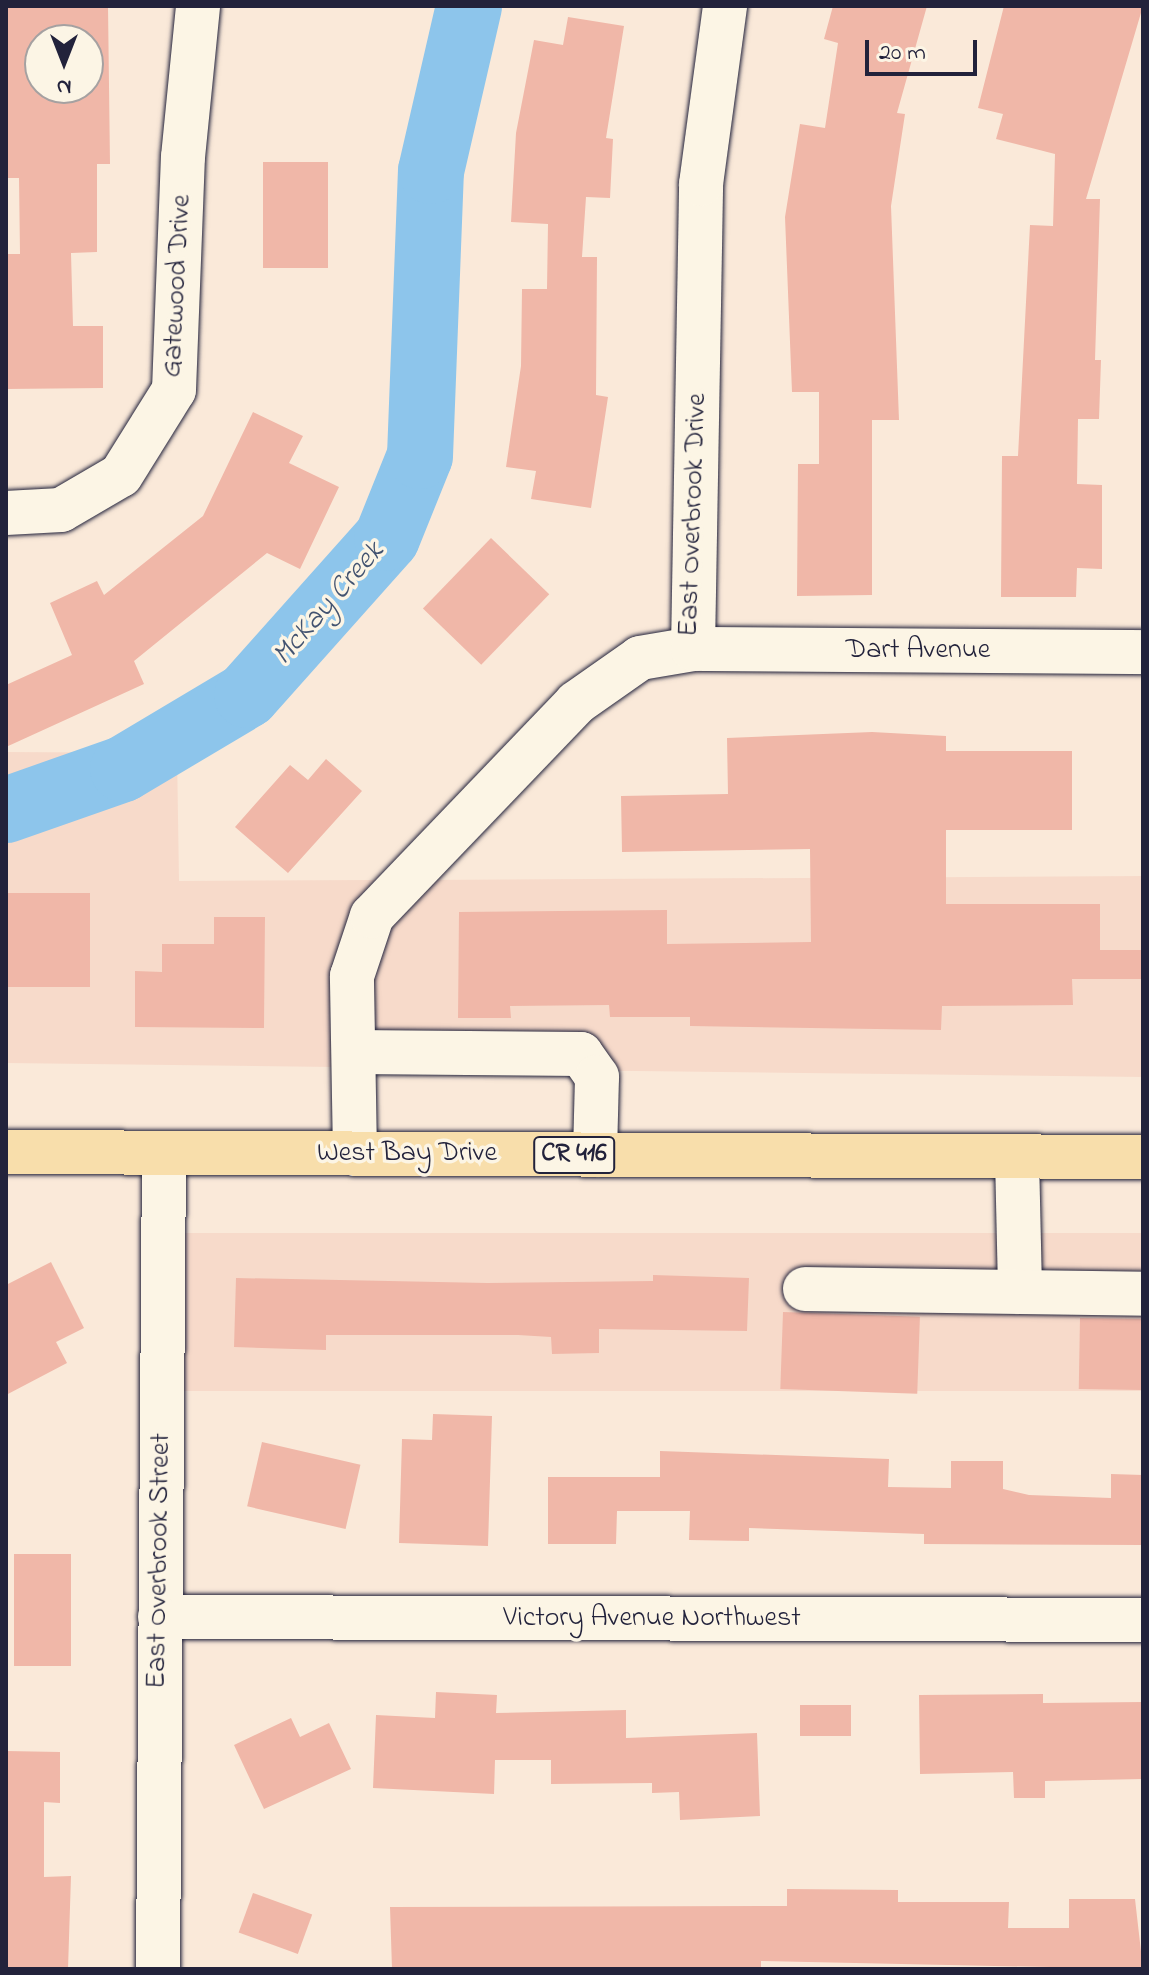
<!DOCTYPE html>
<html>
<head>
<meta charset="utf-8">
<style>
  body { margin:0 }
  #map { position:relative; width:1149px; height:1975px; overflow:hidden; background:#fae9d9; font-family:"Indie Flower",sans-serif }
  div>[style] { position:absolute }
  .built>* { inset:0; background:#f7daca; transform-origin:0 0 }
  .river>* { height:66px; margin:-33px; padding:0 33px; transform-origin:33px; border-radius:33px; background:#8dc5eb }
  .building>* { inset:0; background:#f0b7a8; transform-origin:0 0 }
  .roads { filter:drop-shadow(0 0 2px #22223b) drop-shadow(0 0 2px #22223b) }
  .minor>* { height:44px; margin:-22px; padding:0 22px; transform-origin:22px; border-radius:22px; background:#fcf5e5 }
  .major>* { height:44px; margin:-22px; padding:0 22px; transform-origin:22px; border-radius:22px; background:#f8deab }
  span { translate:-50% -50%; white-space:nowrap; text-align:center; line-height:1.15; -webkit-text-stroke:7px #fcf5e5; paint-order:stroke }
  .shield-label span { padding:2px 6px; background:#fcf5e5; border:2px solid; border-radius:6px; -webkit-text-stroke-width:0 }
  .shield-label { font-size:26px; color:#22223b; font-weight:700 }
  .street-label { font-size:28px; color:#22223b }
  .water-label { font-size:30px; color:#425370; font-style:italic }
  .frame { position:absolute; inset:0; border:8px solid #22223b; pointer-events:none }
  .north { position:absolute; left:24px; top:24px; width:80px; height:80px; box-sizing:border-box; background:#fcf5e5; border:2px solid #a5a1a1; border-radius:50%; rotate:180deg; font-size:22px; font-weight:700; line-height:32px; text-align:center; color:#22223b }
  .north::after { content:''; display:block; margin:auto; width:28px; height:36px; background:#22223b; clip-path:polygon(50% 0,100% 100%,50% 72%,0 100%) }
  .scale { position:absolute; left:865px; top:40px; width:112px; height:36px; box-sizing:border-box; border:4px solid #22223b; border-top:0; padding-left:10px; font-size:24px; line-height:28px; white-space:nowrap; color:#22223b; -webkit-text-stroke:6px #fcf5e5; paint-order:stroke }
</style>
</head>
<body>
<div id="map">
  <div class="built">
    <i style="clip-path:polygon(6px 752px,177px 753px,179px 881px,375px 880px,358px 902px,335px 1067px,6px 1063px)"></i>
    <i style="clip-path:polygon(1143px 876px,1143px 1077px,373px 1068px,372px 979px,389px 927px,428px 880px)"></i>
    <i style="left:182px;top:1233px;width:961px;height:158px"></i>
  </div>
  <div class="river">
    <i style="left:6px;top:810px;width:124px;rotate:-19.3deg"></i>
    <i style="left:123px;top:769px;width:144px;rotate:-30.8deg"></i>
    <i style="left:247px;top:695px;width:210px;rotate:-48.3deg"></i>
    <i style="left:387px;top:538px;width:88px;rotate:-68.1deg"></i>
    <i style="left:420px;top:456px;width:285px;rotate:-87.8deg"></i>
    <i style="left:431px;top:171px;width:169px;rotate:-77deg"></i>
  </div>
  <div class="building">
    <i style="clip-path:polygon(evenodd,6px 6px,108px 6px,110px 164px,97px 164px,97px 252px,71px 253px,73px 326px,103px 326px,103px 388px,6px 389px,6px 254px,20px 254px,19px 178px,6px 178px,6px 6px,40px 40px,88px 40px,88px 88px,40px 88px,40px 40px)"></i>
    <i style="clip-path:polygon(833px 6px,927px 6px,897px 113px,905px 114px,891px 206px,899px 420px,872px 420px,872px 595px,797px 596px,798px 464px,819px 464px,819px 392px,792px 392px,785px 217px,800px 124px,825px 128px,838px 43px,824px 39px)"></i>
    <i style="clip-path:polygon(1004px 6px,1143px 6px,1086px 199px,1100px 199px,1095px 360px,1101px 360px,1099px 419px,1078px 419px,1077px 484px,1102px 485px,1102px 569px,1077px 568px,1076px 597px,1001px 597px,1002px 456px,1018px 456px,1030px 225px,1053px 226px,1055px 154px,996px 139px,1003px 114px,978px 108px)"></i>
    <i style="clip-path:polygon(568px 17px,624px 26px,606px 138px,613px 139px,610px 198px,586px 197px,582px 257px,597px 257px,596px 395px,608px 397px,591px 508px,531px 499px,536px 471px,506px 467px,521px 366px,522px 289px,547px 289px,548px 224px,511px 222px,516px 133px,534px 40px,563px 45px)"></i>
    <i style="left:263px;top:162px;width:65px;height:106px"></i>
    <i style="clip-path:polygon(253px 412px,303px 436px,289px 463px,339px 487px,300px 569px,267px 553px,134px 661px,144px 684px,6px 747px,6px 685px,72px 655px,50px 603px,97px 581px,104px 595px,203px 516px)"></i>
    <i style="left:491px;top:538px;width:81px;height:98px;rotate:44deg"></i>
    <i style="clip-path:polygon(872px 732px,946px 736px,946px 751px,1072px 751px,1072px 830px,946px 830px,946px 904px,1100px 904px,1100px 950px,1143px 950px,1143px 979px,1072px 979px,1073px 1005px,942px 1006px,941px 1030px,690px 1026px,690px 1017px,610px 1017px,609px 1005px,510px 1006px,511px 1018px,458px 1018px,459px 912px,667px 910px,667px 944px,811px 942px,810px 849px,622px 852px,621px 796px,728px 794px,727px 738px)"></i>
    <i style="clip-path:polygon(326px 759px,362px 791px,288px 873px,235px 827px,290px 765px,308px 780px)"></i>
    <i style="left:6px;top:893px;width:84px;height:94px"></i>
    <i style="clip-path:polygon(214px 917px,265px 917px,264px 1028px,135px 1027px,135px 971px,162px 972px,162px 944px,214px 944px)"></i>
    <i style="clip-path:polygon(51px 1262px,84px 1328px,56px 1342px,67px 1363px,6px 1395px,6px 1285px)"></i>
    <i style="clip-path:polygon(653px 1275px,749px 1278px,747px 1331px,599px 1329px,599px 1353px,552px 1354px,551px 1337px,518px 1335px,326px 1335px,326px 1350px,234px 1347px,236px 1278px,487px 1283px,653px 1281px)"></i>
    <i style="left:783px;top:1312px;width:137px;height:77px;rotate:2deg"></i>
    <i style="left:1080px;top:1318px;width:63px;height:71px;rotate:1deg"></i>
    <i style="clip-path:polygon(433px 1414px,492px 1416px,488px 1546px,399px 1543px,402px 1439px,432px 1440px)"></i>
    <i style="left:262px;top:1442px;width:101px;height:66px;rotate:13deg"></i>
    <i style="clip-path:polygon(660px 1451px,889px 1459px,888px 1487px,951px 1488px,951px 1461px,1003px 1461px,1003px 1489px,1029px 1495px,1111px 1498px,1111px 1474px,1143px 1475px,1143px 1545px,924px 1544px,924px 1534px,749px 1528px,749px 1541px,689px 1540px,690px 1511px,617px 1511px,616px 1544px,548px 1544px,548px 1477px,660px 1477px)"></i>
    <i style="left:14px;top:1554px;width:57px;height:112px"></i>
    <i style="clip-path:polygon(436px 1692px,497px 1695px,496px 1713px,626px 1710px,626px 1738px,757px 1733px,760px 1816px,680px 1820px,679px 1792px,652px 1793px,652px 1783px,551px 1784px,551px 1760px,495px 1760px,494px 1794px,373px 1788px,376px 1715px,435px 1718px)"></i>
    <i style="clip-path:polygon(1043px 1694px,1043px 1703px,1143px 1702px,1143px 1779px,1045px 1781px,1045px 1798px,1014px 1798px,1013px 1772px,920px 1774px,919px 1695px)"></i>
    <i style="left:851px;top:1705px;width:31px;height:51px;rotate:90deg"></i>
    <i style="clip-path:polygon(291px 1718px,300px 1737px,329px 1723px,351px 1769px,264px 1809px,234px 1745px)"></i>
    <i style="clip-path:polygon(6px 1751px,60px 1752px,60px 1803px,44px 1802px,44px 1877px,71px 1876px,68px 1969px,6px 1969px)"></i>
    <i style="clip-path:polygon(787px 1889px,898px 1890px,898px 1902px,1009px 1902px,1008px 1928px,1069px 1928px,1069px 1899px,1135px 1899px,1143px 1969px,761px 1961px,761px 1969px,392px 1969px,390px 1907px,787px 1906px)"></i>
    <i style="left:253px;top:1893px;width:63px;height:42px;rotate:20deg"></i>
  </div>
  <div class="roads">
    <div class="minor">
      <i style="left:6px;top:513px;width:55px;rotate:-3.1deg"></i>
      <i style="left:61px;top:510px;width:69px;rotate:-30.3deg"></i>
      <i style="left:121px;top:475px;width:100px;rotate:-58.1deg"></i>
      <i style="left:174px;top:390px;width:233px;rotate:-87.8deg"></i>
      <i style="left:183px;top:157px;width:152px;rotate:-84.3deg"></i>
      <i style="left:693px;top:649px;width:465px;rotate:-89deg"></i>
      <i style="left:701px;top:184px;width:180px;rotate:-82.3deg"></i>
      <i style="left:354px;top:1052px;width:227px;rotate:0.5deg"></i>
      <i style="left:581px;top:1054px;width:28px;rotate:55deg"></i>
      <i style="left:597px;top:1077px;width:78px;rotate:91.5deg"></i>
      <i style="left:355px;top:1154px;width:178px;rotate:-91deg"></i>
      <i style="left:352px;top:976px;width:63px;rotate:-71.6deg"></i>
      <i style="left:372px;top:916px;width:295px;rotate:-46.2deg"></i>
      <i style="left:576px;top:703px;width:78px;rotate:-35.1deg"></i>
      <i style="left:640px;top:658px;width:54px;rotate:-9.6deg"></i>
      <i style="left:693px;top:649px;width:450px;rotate:0.4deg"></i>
      <i style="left:1017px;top:1157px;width:135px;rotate:88.7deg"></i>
      <i style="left:805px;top:1289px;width:338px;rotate:0.8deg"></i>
      <i style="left:160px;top:1617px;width:983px;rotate:0.17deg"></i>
      <i style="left:158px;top:1969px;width:816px;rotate:-89.58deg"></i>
    </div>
    <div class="major">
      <i style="left:6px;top:1152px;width:1137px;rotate:0.25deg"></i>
    </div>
  </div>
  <div class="shield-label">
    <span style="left:574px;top:1155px">CR 416</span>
  </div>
  <div class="street-label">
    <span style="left:178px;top:286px;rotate:-87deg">Gatewood Drive</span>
    <span style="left:694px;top:515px;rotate:-88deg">East Overbrook Drive</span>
    <span style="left:918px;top:651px">Dart Avenue</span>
    <span style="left:407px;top:1154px">West Bay Drive</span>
    <span style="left:160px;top:1561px;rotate:-89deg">East Overbrook Street</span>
    <span style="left:652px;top:1619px">Victory Avenue Northwest</span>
  </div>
  <div class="water-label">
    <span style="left:329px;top:604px;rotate:-49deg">McKay Creek</span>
  </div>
  <div class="frame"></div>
  <div class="north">N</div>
  <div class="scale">20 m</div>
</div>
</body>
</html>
